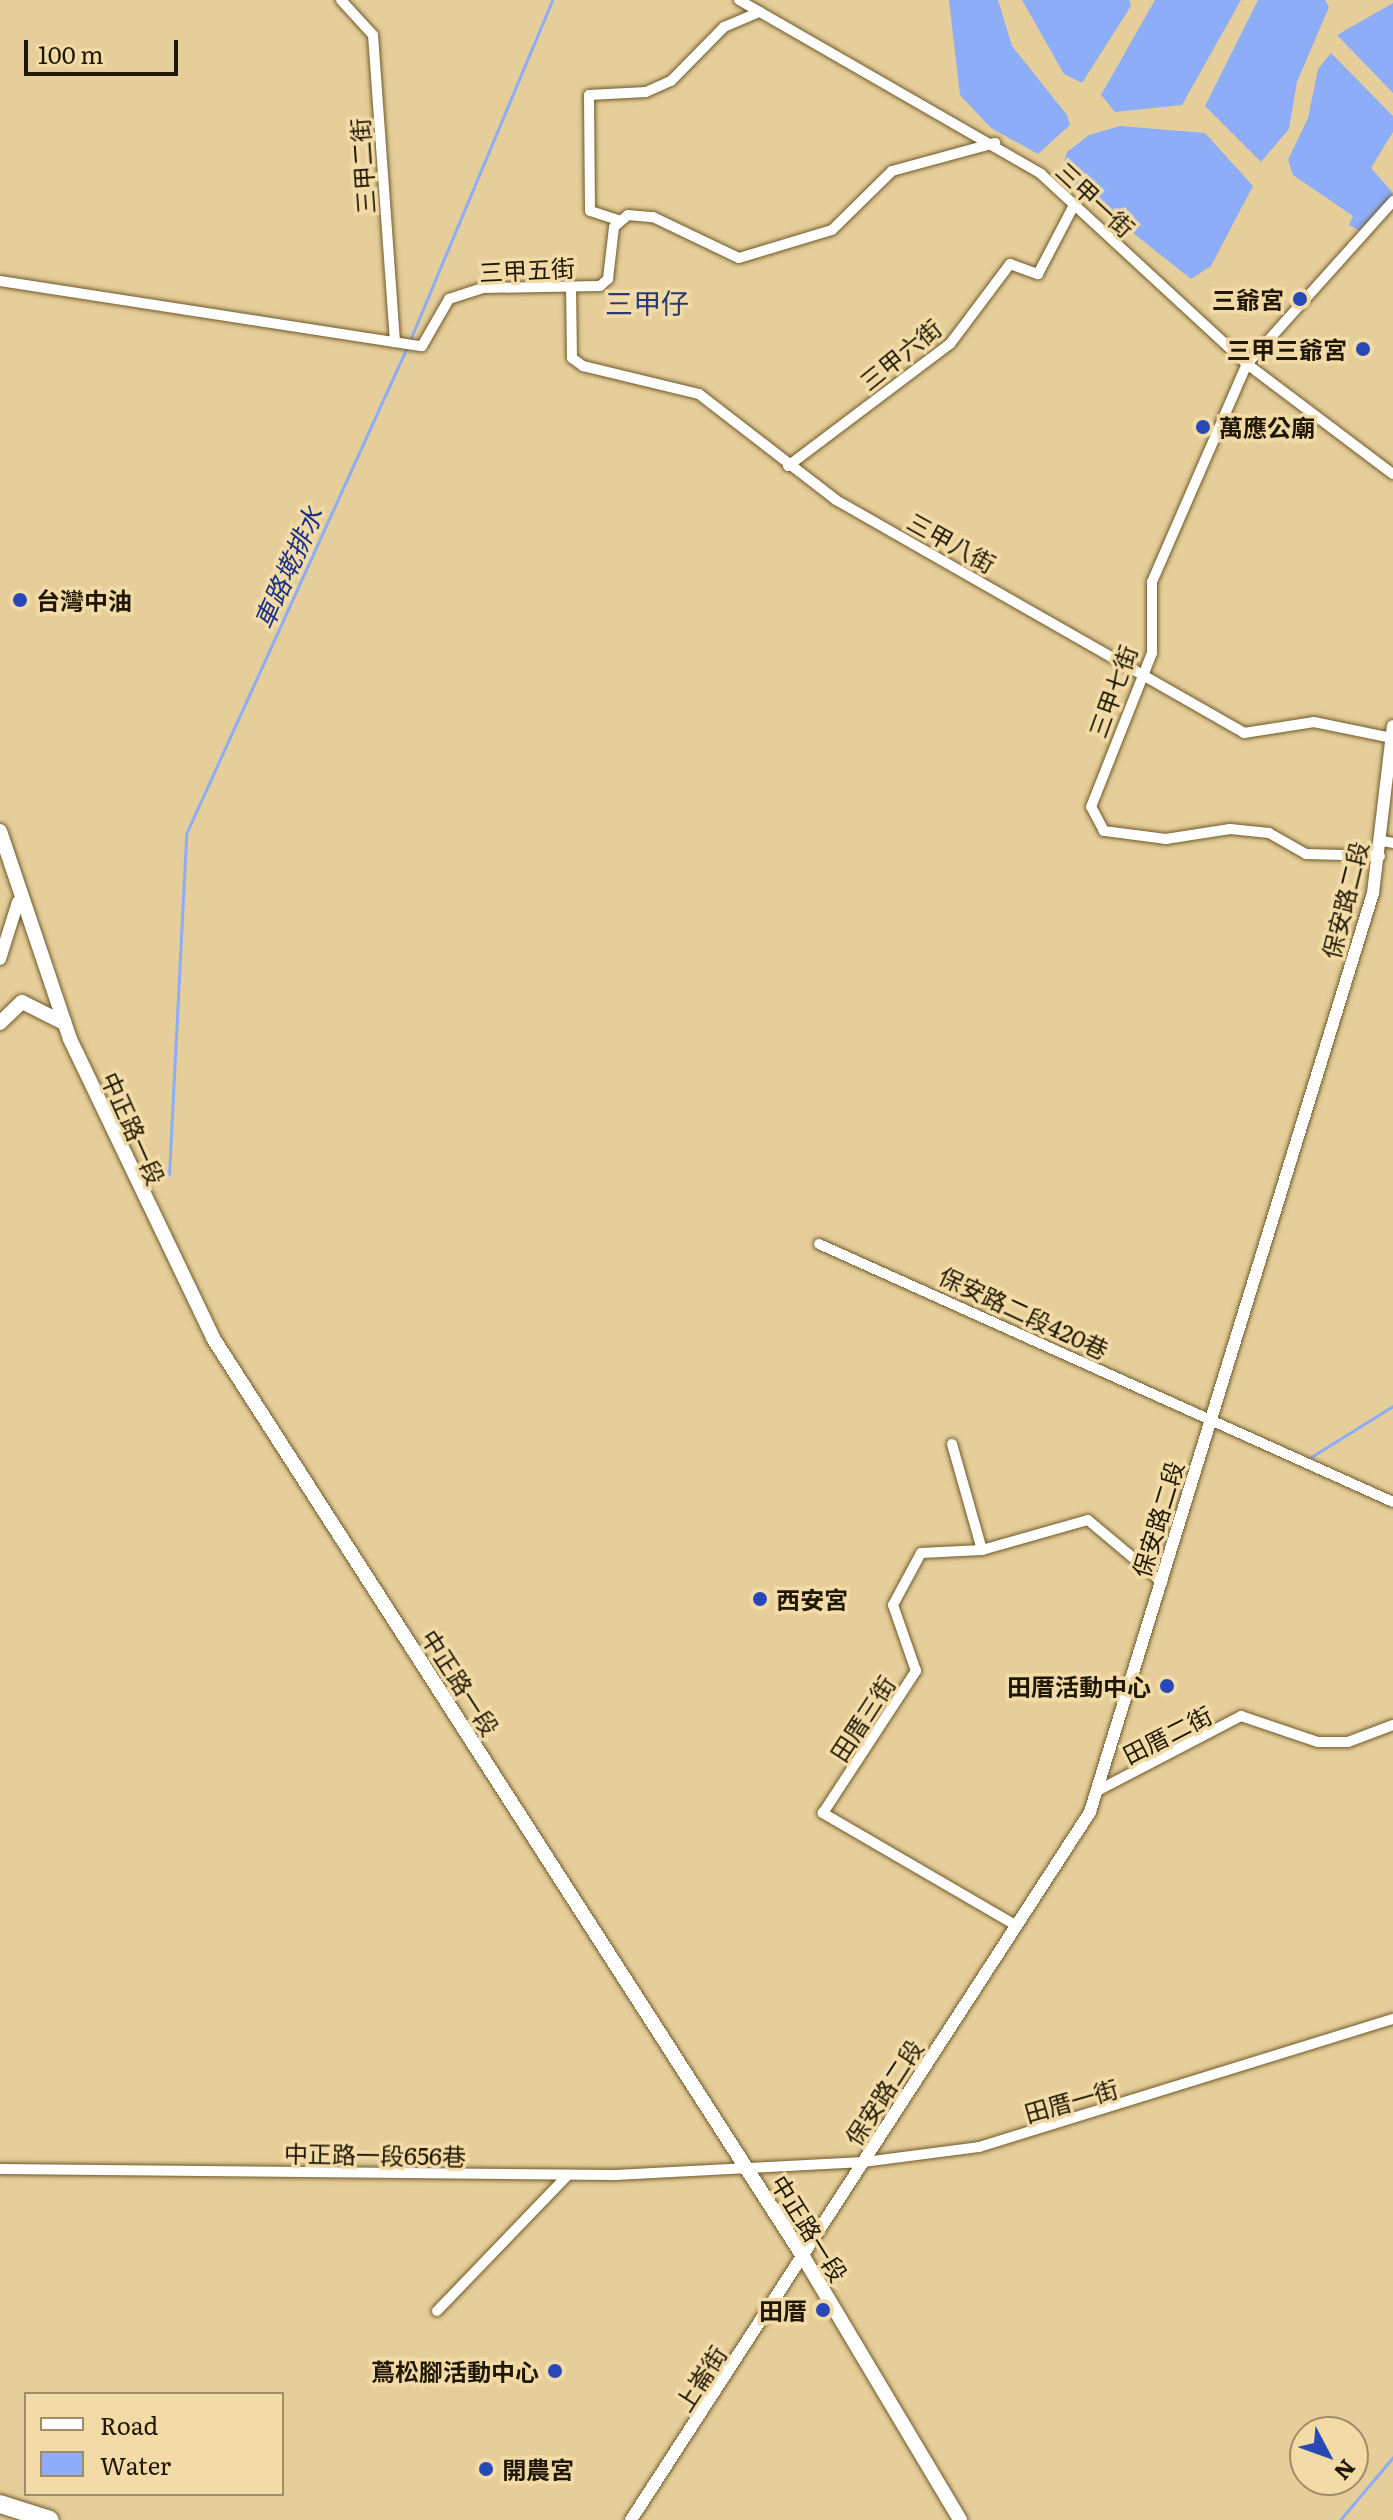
<!DOCTYPE html>
<html>
<head>
<meta charset="utf-8">
<style>
  body { margin:0 }
  #map { position:relative; width:1393px; height:2520px; overflow:hidden; background:#e5ce9a; font-family:Literata,"Noto Sans TC",serif }
  div>[style] { position:absolute }
  .water>* { inset:0; background:#8dadf9 }
  .stream>* { height:3px; margin:-1.5px; padding:0 1.5px; transform-origin:1.5px; border-radius:1.5px; background:#8dadf9 }
  .roads { filter:drop-shadow(0 0 2px #6f5a29) drop-shadow(0 0 2px #6f5a29) }
  .minor>* { height:10px; margin:-5px; padding:0 5px; transform-origin:5px; border-radius:5px; background:#fff }
  .tertiary>* { height:12px; margin:-6px; padding:0 6px; transform-origin:6px; border-radius:6px; background:#fff }
  .secondary>* { height:14px; margin:-7px; padding:0 7px; transform-origin:7px; border-radius:7px; background:#fff }
  .motorway>* { height:18px; margin:-9px; padding:0 9px; transform-origin:9px; border-radius:9px; background:#fff }
  .dots>* { width:22px; height:22px; translate:-50% -50%; box-sizing:border-box; border:4px solid #f2dba7; border-radius:50% }
  span { translate:-50% -50%; white-space:nowrap; text-align:center; line-height:1.15; -webkit-text-stroke:7px #f2dba7; paint-order:stroke }
  .street-label { font-size:24px; color:#201804 }
  .poi-label { font-size:24px; color:#201804; font-weight:700 }
  .right { translate:-100% -50%; text-align:right }
  .left { translate:0 -50%; text-align:left }
  .water-label { font-size:26px; color:#193186; font-style:italic }
  .quarter-label { font-size:28px; color:#273c74 }
  .legend { position:absolute; left:24px; top:2392px; width:260px; height:104px; box-sizing:border-box; background:#f2dba7; border:2px solid #9e8d66; margin:0; padding:10px 14px; list-style:none; font-size:24px; color:#201804 }
  .legend li { display:flex; align-items:center; gap:16px; height:40px }
  .legend b { width:40px; border:2px solid #9e8d66 }
  .north { position:absolute; left:1289px; top:2416px; width:80px; height:80px; box-sizing:border-box; background:#f2dba7; border:2px solid #9e8d66; border-radius:50%; rotate:131deg; font-size:22px; font-weight:700; line-height:32px; text-align:center; color:#201804 }
  .north::after { content:''; display:block; margin:auto; width:28px; height:36px; background:#2749b8; clip-path:polygon(50% 0,100% 100%,50% 72%,0 100%) }
  .scale { position:absolute; left:24px; top:40px; width:154px; height:36px; box-sizing:border-box; border:4px solid #201804; border-top:0; padding-left:10px; font-size:24px; line-height:28px; white-space:nowrap; color:#201804; -webkit-text-stroke:6px #f2dba7; paint-order:stroke }
</style>
</head>
<body>
<div id="map">
  <div class="water">
    <i style="clip-path:polygon(949px 0,998px 0,1012px 46px,1067px 115px,1070px 125px,1038px 154px,991px 128px,960px 95px)"></i>
    <i style="clip-path:polygon(1022px 0,1129px 0,1131px 6px,1082px 83px,1064px 74px)"></i>
    <i style="clip-path:polygon(1155px 0,1241px 0,1182px 105px,1115px 112px,1101px 95px)"></i>
    <i style="clip-path:polygon(1258px 0,1325px 0,1329px 7px,1297px 82px,1289px 129px,1261px 162px,1205px 106px)"></i>
    <i style="clip-path:polygon(1393px 3px,1393px 93px,1337px 35px)"></i>
    <i style="clip-path:polygon(1331px 53px,1393px 116px,1393px 132px,1371px 168px,1393px 193px,1362px 232px,1349px 225px,1353px 216px,1293px 175px,1288px 160px,1308px 118px,1318px 69px)"></i>
    <i style="clip-path:polygon(1120px 126px,1205px 133px,1253px 186px,1211px 266px,1191px 279px,1060px 175px,1067px 152px,1089px 135px)"></i>
  </div>
  <div class="stream">
    <i style="left:410px;top:340px;width:368px;rotate:-67.3deg"></i>
    <i style="left:169px;top:1175px;width:341px;rotate:-87.1deg"></i>
    <i style="left:186px;top:834px;width:535px;rotate:-65.59deg"></i>
    <i style="left:1311px;top:1457px;width:97px;rotate:-31.9deg"></i>
    <i style="left:1340px;top:2520px;width:82px;rotate:-49.9deg"></i>
  </div>
  <div class="roads">
    <div class="minor">
      <i style="left:341px;top:0;width:47px;rotate:47.6deg"></i>
      <i style="left:373px;top:35px;width:308px;rotate:85.9deg"></i>
      <i style="left:739px;top:0;width:349px;rotate:29.9deg"></i>
      <i style="left:1041px;top:174px;width:280px;rotate:42.7deg"></i>
      <i style="left:1247px;top:364px;width:183px;rotate:37deg"></i>
      <i style="left:618px;top:220px;width:29px;rotate:-162deg"></i>
      <i style="left:590px;top:211px;width:116px;rotate:-90.5deg"></i>
      <i style="left:589px;top:95px;width:57px;rotate:-3deg"></i>
      <i style="left:646px;top:92px;width:27px;rotate:-24deg"></i>
      <i style="left:671px;top:81px;width:76px;rotate:-45.5deg"></i>
      <i style="left:724px;top:27px;width:39px;rotate:-23deg"></i>
      <i style="left:0;top:281px;width:427px;rotate:8.8deg"></i>
      <i style="left:422px;top:346px;width:54px;rotate:-60.1deg"></i>
      <i style="left:449px;top:299px;width:36px;rotate:-18deg"></i>
      <i style="left:483px;top:288px;width:117px;rotate:-1deg"></i>
      <i style="left:600px;top:286px;width:11px;rotate:-41deg"></i>
      <i style="left:608px;top:279px;width:52px;rotate:-83.4deg"></i>
      <i style="left:614px;top:227px;width:18px;rotate:-41deg"></i>
      <i style="left:628px;top:215px;width:25px;rotate:5deg"></i>
      <i style="left:653px;top:217px;width:95px;rotate:25.5deg"></i>
      <i style="left:739px;top:258px;width:97px;rotate:-16.8deg"></i>
      <i style="left:832px;top:230px;width:84px;rotate:-44.5deg"></i>
      <i style="left:892px;top:171px;width:107px;rotate:-15.2deg"></i>
      <i style="left:571px;top:286px;width:72px;rotate:89.2deg"></i>
      <i style="left:572px;top:358px;width:14px;rotate:36deg"></i>
      <i style="left:583px;top:366px;width:119px;rotate:13.6deg"></i>
      <i style="left:699px;top:394px;width:173px;rotate:37.7deg"></i>
      <i style="left:836px;top:500px;width:470px;rotate:29.7deg"></i>
      <i style="left:1244px;top:733px;width:71px;rotate:-8.9deg"></i>
      <i style="left:1314px;top:722px;width:80px;rotate:11.6deg"></i>
      <i style="left:788px;top:466px;width:203px;rotate:-37deg"></i>
      <i style="left:950px;top:344px;width:100px;rotate:-53.1deg"></i>
      <i style="left:1010px;top:264px;width:30px;rotate:20deg"></i>
      <i style="left:1038px;top:274px;width:78px;rotate:-62.4deg"></i>
      <i style="left:1382px;top:841px;width:11px;rotate:10deg"></i>
      <i style="left:1380px;top:856px;width:74px;rotate:-178.5deg"></i>
      <i style="left:1306px;top:854px;width:43px;rotate:-150.4deg"></i>
      <i style="left:1269px;top:833px;width:39px;rotate:-174deg"></i>
      <i style="left:1230px;top:829px;width:65px;rotate:171.1deg"></i>
      <i style="left:1166px;top:839px;width:63px;rotate:-172.6deg"></i>
      <i style="left:1104px;top:831px;width:27px;rotate:-118deg"></i>
      <i style="left:1091px;top:807px;width:166px;rotate:-68.4deg"></i>
      <i style="left:1152px;top:653px;width:71px;rotate:-90deg"></i>
      <i style="left:1152px;top:582px;width:238px;rotate:-66.5deg"></i>
      <i style="left:1247px;top:364px;width:219px;rotate:-48.1deg"></i>
      <i style="left:819px;top:1244px;width:629px;rotate:24.2deg"></i>
      <i style="left:952px;top:1444px;width:110px;rotate:74.2deg"></i>
      <i style="left:1095px;top:1792px;width:165px;rotate:-27.5deg"></i>
      <i style="left:1241px;top:1716px;width:81px;rotate:18.7deg"></i>
      <i style="left:1318px;top:1742px;width:30px"></i>
      <i style="left:1348px;top:1742px;width:48px;rotate:-20.7deg"></i>
      <i style="left:1017px;top:1926px;width:225px;rotate:-149.8deg"></i>
      <i style="left:823px;top:1813px;width:170px;rotate:-56.8deg"></i>
      <i style="left:916px;top:1671px;width:70px;rotate:-109.2deg"></i>
      <i style="left:893px;top:1605px;width:59px;rotate:-61.7deg"></i>
      <i style="left:921px;top:1553px;width:61px;rotate:-2.8deg"></i>
      <i style="left:982px;top:1550px;width:110px;rotate:-15.8deg"></i>
      <i style="left:1088px;top:1520px;width:97px;rotate:40deg"></i>
      <i style="left:0;top:2169px;width:615px;rotate:0.56deg"></i>
      <i style="left:615px;top:2175px;width:249px;rotate:-3deg"></i>
      <i style="left:864px;top:2162px;width:116px;rotate:-7.4deg"></i>
      <i style="left:979px;top:2147px;width:433px;rotate:-17.2deg"></i>
      <i style="left:437px;top:2311px;width:189px;rotate:-46.1deg"></i>
    </div>
    <div class="tertiary">
      <i style="left:0;top:959px;width:60px;rotate:-72.5deg"></i>
      <i style="left:631px;top:2520px;width:844px;rotate:-57.04deg"></i>
      <i style="left:1090px;top:1812px;width:962px;rotate:-72.88deg"></i>
      <i style="left:1373px;top:893px;width:168px;rotate:-83.2deg"></i>
    </div>
    <div class="secondary">
      <i style="left:0;top:831px;width:219px;rotate:71.4deg"></i>
      <i style="left:70px;top:1039px;width:331px;rotate:64.4deg"></i>
      <i style="left:213px;top:1338px;width:1093px;rotate:57.28deg"></i>
      <i style="left:804px;top:2258px;width:305px;rotate:59.2deg"></i>
      <i style="left:0;top:1023px;width:30px;rotate:-44deg"></i>
      <i style="left:22px;top:1002px;width:47px;rotate:26.6deg"></i>
    </div>
    <div class="motorway">
      <i style="left:0;top:2504px;width:52px;rotate:17.7deg"></i>
    </div>
  </div>
  <div class="dots">
    <i style="left:1300px;top:299px;background:#2749b8"></i>
    <i style="left:1363px;top:349px;background:#2749b8"></i>
    <i style="left:1203px;top:427px;background:#2749b8"></i>
    <i style="left:20px;top:600px;background:#2749b8"></i>
    <i style="left:760px;top:1599px;background:#2749b8"></i>
    <i style="left:1167px;top:1686px;background:#2749b8"></i>
    <i style="left:823px;top:2310px;background:#2749b8"></i>
    <i style="left:555px;top:2371px;background:#2749b8"></i>
    <i style="left:486px;top:2469px;background:#2749b8"></i>
  </div>
  <div class="street-label">
    <span style="left:362px;top:166px;rotate:-94deg">三甲二街</span>
    <span style="left:1096px;top:199px;rotate:43deg">三甲一街</span>
    <span style="left:527px;top:269px;rotate:-3deg">三甲五街</span>
    <span style="left:900px;top:354px;rotate:-39deg">三甲六街</span>
    <span style="left:952px;top:542px;rotate:29deg">三甲八街</span>
    <span style="left:1112px;top:691px;rotate:-70deg">三甲七街</span>
    <span style="left:1344px;top:900px;rotate:-76deg">保安路二段</span>
    <span style="left:134px;top:1128px;rotate:66deg">中正路一段</span>
    <span style="left:1024px;top:1312px;rotate:25deg">保安路二段420巷</span>
    <span style="left:1157px;top:1519px;rotate:-73deg">保安路二段</span>
    <span style="left:461px;top:1682px;rotate:57deg">中正路一段</span>
    <span style="left:862px;top:1718px;rotate:-57deg">田厝三街</span>
    <span style="left:1167px;top:1734px;rotate:-27deg">田厝二街</span>
    <span style="left:883px;top:2092px;rotate:-57deg">保安路二段</span>
    <span style="left:1071px;top:2100px;rotate:-16deg">田厝一街</span>
    <span style="left:375px;top:2154px;rotate:1deg">中正路一段656巷</span>
    <span style="left:810px;top:2228px;rotate:58deg">中正路一段</span>
    <span style="left:700px;top:2378px;rotate:-57deg">上崙街</span>
  </div>
  <div class="poi-label">
    <span class="right" style="left:1284px;top:299px">三爺宮</span>
    <span class="right" style="left:1347px;top:349px">三甲三爺宮</span>
    <span class="left" style="left:1219px;top:427px">萬應公廟</span>
    <span class="left" style="left:36px;top:600px">台灣中油</span>
    <span class="left" style="left:776px;top:1599px">西安宮</span>
    <span class="right" style="left:1151px;top:1686px">田厝活動中心</span>
    <span class="right" style="left:807px;top:2310px">田厝</span>
    <span class="right" style="left:539px;top:2371px">蔦松腳活動中心</span>
    <span class="left" style="left:502px;top:2469px">開農宮</span>
  </div>
  <div class="water-label">
    <span style="left:287px;top:567px;rotate:-66deg">車路墘排水</span>
  </div>
  <div class="quarter-label">
    <span style="left:647px;top:302px">三甲仔</span>
  </div>
  <ul class="legend">
  <li><b style="height:10px;background:#fff"></b>Road</li>
  <li><b style="height:22px;background:#8dadf9"></b>Water</li>
  </ul>
  <div class="north">N</div>
  <div class="scale">100 m</div>
</div>
</body>
</html>
